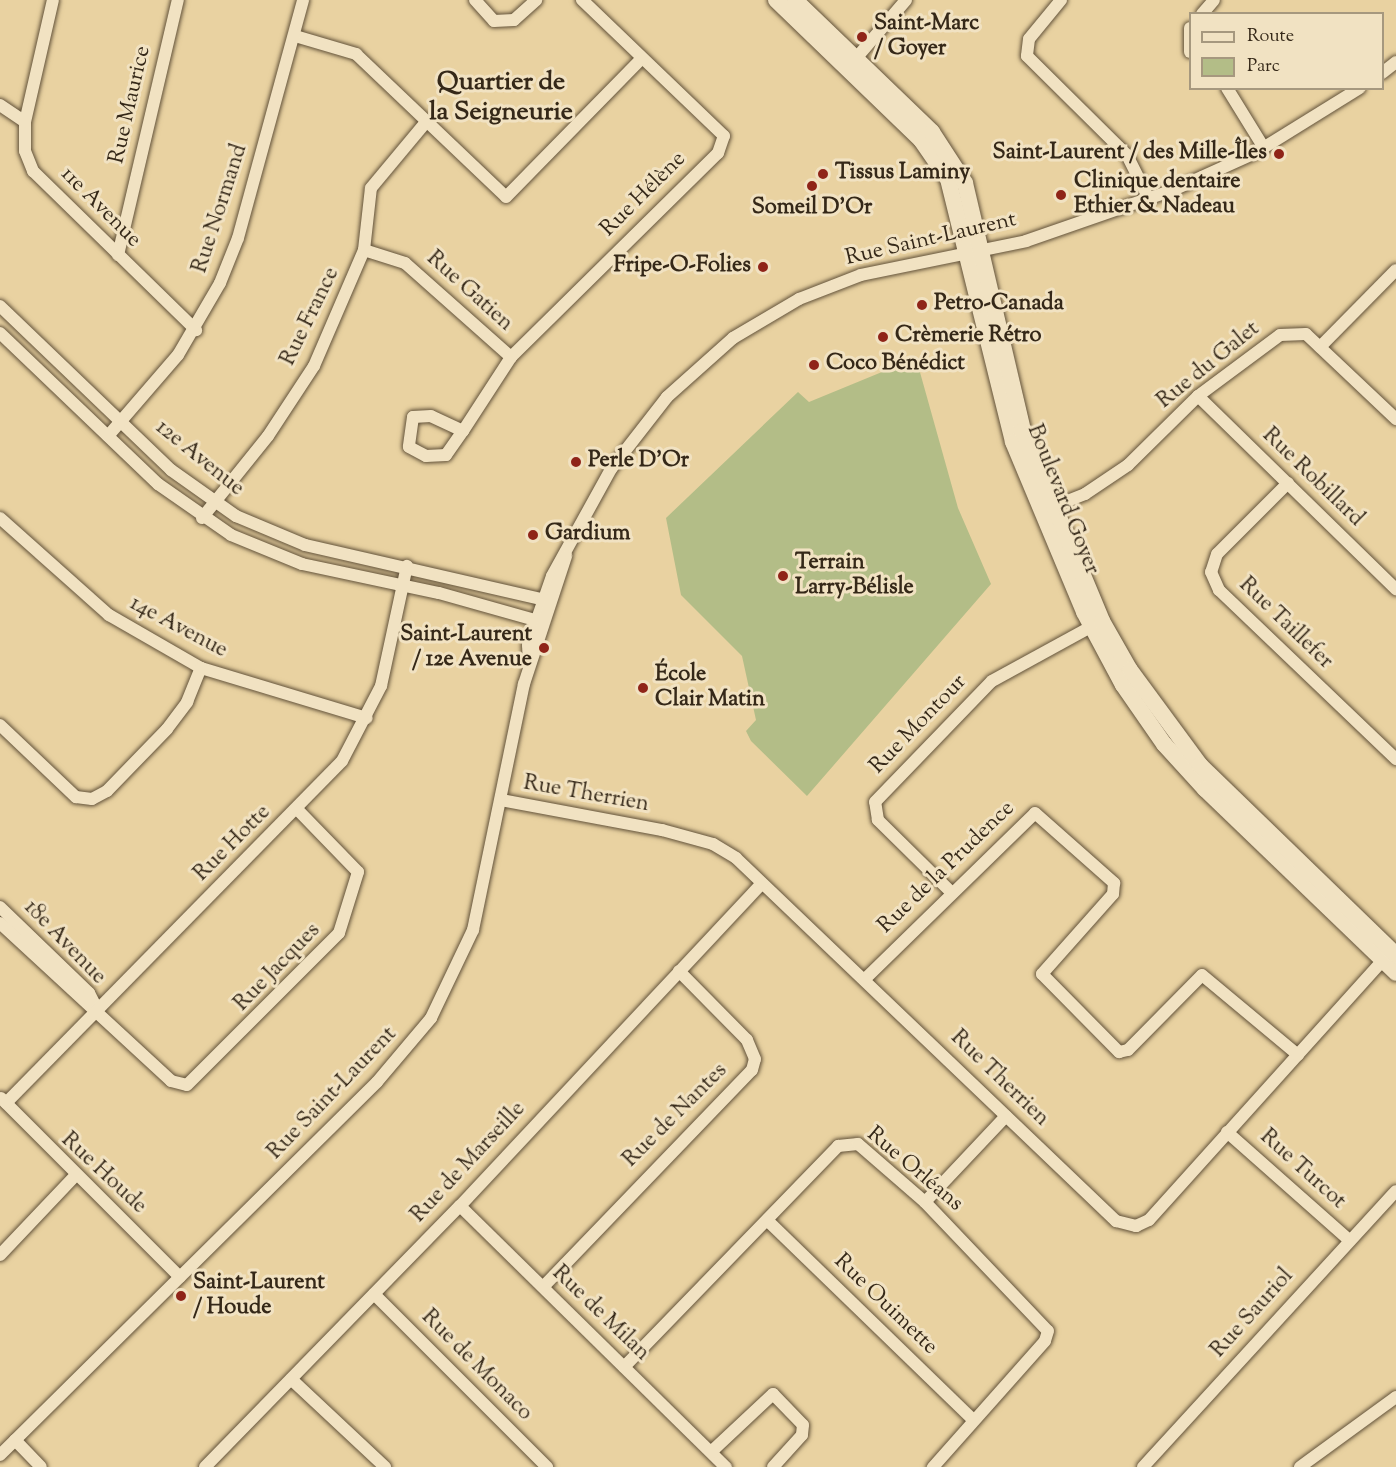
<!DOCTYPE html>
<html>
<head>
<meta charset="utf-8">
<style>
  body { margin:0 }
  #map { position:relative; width:1396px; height:1467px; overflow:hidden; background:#e9d2a1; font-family:"Sorts Mill Goudy",serif }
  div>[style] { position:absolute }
  .green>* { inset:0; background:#b3bd87 }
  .roads { filter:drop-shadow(0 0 2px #62523a) drop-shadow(0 0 2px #62523a) }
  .street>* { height:12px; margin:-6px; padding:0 6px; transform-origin:6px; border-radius:6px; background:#f1e2c2 }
  .secondary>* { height:16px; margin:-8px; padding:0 8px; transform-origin:8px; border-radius:8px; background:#f1e2c2 }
  .dots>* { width:16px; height:16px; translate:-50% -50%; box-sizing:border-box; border:3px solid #f1e2c2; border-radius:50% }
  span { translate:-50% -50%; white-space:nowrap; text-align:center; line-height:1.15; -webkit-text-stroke:6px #f1e2c2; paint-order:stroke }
  .poi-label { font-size:22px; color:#352818; font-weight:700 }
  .left { translate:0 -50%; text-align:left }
  .right { translate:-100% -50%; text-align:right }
  .street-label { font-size:22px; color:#352818 }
  .quarter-label { font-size:26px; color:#352818; font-weight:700 }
  .legend { position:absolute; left:1189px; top:12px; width:195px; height:78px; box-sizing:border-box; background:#f1e2c2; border:2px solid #a6987e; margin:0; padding:8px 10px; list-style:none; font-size:18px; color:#352818 }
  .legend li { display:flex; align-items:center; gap:12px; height:30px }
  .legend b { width:30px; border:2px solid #a6987e }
</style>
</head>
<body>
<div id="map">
  <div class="green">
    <i style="clip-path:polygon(916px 358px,958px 508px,991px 584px,807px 796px,751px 741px,746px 731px,756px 720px,742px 656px,681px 595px,666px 518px,798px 392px,809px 402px)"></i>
  </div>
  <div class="roads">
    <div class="street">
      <i style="left:475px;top:0;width:28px;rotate:48deg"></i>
      <i style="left:494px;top:21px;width:20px;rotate:-3deg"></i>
      <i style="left:514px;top:20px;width:30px;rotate:-42deg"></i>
      <i style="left:1061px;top:0;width:50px;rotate:129.4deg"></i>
      <i style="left:1029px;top:39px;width:17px;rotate:97deg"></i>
      <i style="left:1027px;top:56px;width:141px;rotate:44.7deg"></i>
      <i style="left:1127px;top:155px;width:49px;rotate:63.4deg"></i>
      <i style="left:1202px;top:14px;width:18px;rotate:-49deg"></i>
      <i style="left:1190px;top:28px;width:24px;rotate:90deg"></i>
      <i style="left:295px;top:36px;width:64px;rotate:16.4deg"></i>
      <i style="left:356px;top:54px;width:207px;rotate:43.6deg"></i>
      <i style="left:506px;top:197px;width:193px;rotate:-45.6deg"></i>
      <i style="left:852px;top:63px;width:83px;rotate:-49.4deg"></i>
      <i style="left:1382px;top:73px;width:18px;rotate:-38deg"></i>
      <i style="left:1227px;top:88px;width:70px;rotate:58.3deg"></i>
      <i style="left:0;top:105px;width:30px;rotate:34deg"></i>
      <i style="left:25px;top:122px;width:29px;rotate:90deg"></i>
      <i style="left:25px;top:151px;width:22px;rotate:68deg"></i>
      <i style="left:33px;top:171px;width:228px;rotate:44.3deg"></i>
      <i style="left:25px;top:122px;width:125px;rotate:-77.1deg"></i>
      <i style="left:364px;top:250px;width:43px;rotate:17.6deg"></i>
      <i style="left:405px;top:263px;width:142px;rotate:41.6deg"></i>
      <i style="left:118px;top:255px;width:262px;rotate:-76.8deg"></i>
      <i style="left:0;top:306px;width:237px;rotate:43.8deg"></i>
      <i style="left:171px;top:470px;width:80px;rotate:35.3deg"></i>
      <i style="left:236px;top:516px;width:75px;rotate:22.8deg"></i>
      <i style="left:305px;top:545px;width:251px;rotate:12.9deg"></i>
      <i style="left:0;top:333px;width:219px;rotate:43.7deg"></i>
      <i style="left:158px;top:484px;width:89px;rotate:34.9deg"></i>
      <i style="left:231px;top:535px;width:77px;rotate:22.2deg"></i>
      <i style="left:302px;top:564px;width:140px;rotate:12deg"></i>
      <i style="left:439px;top:593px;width:107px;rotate:15.7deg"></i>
      <i style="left:1320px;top:347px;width:108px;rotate:-45.4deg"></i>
      <i style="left:1198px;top:396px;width:277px;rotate:44.3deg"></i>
      <i style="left:463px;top:431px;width:35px;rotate:-155deg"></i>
      <i style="left:431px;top:416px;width:18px;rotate:177deg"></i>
      <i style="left:413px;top:417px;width:30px;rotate:98deg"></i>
      <i style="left:409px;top:447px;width:19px;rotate:28deg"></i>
      <i style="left:426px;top:456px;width:20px;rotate:-3deg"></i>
      <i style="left:446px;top:455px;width:29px;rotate:-55deg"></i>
      <i style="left:463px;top:431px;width:88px;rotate:-57deg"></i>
      <i style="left:511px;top:357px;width:291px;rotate:-44.6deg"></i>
      <i style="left:718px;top:153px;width:18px;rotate:-71deg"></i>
      <i style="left:724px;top:136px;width:197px;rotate:-136.2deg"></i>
      <i style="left:108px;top:436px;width:107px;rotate:-49.2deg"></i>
      <i style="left:178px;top:355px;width:83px;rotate:-59.7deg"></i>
      <i style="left:220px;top:283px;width:48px;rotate:-68.2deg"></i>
      <i style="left:238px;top:238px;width:247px;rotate:-74.7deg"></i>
      <i style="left:1288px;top:483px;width:100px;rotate:135deg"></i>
      <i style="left:1217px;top:554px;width:19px;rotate:108deg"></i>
      <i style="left:1211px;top:572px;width:20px;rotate:66deg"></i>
      <i style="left:1219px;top:590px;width:245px;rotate:43.7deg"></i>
      <i style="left:1047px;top:509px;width:41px;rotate:-21.5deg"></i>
      <i style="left:1085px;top:494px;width:52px;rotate:-34deg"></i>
      <i style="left:1128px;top:465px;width:98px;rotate:-44.6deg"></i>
      <i style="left:1198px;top:396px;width:102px;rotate:-36.6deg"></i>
      <i style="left:1280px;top:335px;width:26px;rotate:-2deg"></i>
      <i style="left:1306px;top:334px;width:124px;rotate:43.4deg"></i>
      <i style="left:0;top:518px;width:146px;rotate:41.7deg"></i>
      <i style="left:109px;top:615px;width:106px;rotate:29.9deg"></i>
      <i style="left:201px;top:668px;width:173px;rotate:16.8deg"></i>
      <i style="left:202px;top:518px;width:105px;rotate:-51.2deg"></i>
      <i style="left:268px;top:436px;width:84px;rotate:-56.7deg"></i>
      <i style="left:314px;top:366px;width:126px;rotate:-66.7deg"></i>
      <i style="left:364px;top:250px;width:62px;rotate:-83.6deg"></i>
      <i style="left:371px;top:188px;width:86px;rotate:-50.2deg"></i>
      <i style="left:529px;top:664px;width:19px;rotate:-93deg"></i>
      <i style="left:528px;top:645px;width:73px;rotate:-70.8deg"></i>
      <i style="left:552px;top:576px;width:122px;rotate:-61.1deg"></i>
      <i style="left:611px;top:469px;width:91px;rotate:-52.1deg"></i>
      <i style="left:667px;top:397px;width:89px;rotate:-41.8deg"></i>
      <i style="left:733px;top:338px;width:77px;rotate:-30.6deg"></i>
      <i style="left:799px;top:299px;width:66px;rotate:-21.2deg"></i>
      <i style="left:861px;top:275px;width:168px;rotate:-11.6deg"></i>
      <i style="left:1026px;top:241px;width:156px;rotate:-19.1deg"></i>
      <i style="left:1173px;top:190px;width:90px;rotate:-24.3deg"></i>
      <i style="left:1255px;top:153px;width:123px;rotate:-31.8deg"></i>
      <i style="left:0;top:725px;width:105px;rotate:43.5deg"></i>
      <i style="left:76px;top:797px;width:16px;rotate:7deg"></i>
      <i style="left:92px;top:799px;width:17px;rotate:-28deg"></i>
      <i style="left:107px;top:791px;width:86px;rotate:-45.9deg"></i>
      <i style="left:167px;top:729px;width:34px;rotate:-53deg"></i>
      <i style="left:187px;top:702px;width:37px;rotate:-68deg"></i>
      <i style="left:501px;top:800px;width:164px;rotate:10.6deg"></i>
      <i style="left:662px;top:830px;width:53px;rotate:15.4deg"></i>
      <i style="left:713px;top:844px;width:27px;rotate:31deg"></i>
      <i style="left:736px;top:858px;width:526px;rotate:43.69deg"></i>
      <i style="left:1116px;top:1221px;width:21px;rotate:14deg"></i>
      <i style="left:1136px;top:1226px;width:14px;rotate:-25deg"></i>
      <i style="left:1149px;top:1220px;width:355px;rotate:-48deg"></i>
      <i style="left:951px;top:892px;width:103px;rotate:-135.4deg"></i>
      <i style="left:878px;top:820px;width:18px;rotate:-99deg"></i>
      <i style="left:875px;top:802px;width:168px;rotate:-46deg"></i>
      <i style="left:992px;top:681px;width:121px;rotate:-28.7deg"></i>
      <i style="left:0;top:907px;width:124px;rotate:44deg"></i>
      <i style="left:89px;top:993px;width:18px;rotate:63deg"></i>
      <i style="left:0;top:923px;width:233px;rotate:42.7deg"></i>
      <i style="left:171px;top:1081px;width:16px;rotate:14deg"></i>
      <i style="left:187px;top:1085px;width:215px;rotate:-45deg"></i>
      <i style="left:339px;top:933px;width:64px;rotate:-72.7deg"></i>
      <i style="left:358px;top:872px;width:88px;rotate:-134.1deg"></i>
      <i style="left:866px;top:978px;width:236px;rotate:-44.3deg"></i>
      <i style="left:1035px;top:813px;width:106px;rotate:41.5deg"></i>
      <i style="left:1114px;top:883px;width:11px;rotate:95deg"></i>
      <i style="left:1113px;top:894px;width:107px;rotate:131.6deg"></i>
      <i style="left:1042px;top:974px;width:110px;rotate:45.4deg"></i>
      <i style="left:1119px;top:1052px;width:9px;rotate:-13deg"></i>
      <i style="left:1128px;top:1050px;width:105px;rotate:-45.4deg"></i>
      <i style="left:1202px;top:975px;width:125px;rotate:39.8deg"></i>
      <i style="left:1px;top:1098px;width:253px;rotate:45deg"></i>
      <i style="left:6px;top:1103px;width:479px;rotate:-45.5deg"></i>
      <i style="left:342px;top:761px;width:85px;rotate:-62.5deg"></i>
      <i style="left:381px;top:686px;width:123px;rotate:-77.8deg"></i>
      <i style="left:1227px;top:1132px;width:163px;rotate:41.5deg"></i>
      <i style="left:925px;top:1202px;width:118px;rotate:-46.7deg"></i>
      <i style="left:460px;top:1206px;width:373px;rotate:44.5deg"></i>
      <i style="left:768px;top:1221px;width:286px;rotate:44.1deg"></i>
      <i style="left:0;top:1255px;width:109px;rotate:-46.5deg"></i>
      <i style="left:543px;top:1287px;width:301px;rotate:-46.1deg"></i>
      <i style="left:752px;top:1070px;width:11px;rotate:-75deg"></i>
      <i style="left:755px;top:1059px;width:21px;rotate:-113deg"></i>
      <i style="left:747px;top:1040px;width:97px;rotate:-134.6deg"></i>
      <i style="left:374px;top:1294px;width:245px;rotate:45deg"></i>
      <i style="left:624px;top:1367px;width:308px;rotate:-45.9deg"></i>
      <i style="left:838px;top:1146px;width:20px;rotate:-6deg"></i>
      <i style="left:858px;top:1144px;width:89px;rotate:40.9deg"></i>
      <i style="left:925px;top:1202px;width:178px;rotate:46.4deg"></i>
      <i style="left:1048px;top:1331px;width:10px;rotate:107deg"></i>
      <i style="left:1045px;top:1341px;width:169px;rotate:131.6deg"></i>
      <i style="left:291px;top:1379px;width:129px;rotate:43.1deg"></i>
      <i style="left:15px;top:1440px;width:37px;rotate:46deg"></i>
      <i style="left:711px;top:1452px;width:85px;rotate:-43.1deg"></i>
      <i style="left:773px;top:1394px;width:43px;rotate:45.9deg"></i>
      <i style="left:803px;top:1425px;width:10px;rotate:96deg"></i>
      <i style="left:802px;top:1435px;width:43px;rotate:132.2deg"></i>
      <i style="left:0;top:1455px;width:530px;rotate:-44.69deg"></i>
      <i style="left:377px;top:1082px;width:84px;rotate:-49.8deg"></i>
      <i style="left:431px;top:1018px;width:98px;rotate:-64.5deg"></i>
      <i style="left:473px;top:930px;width:251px;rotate:-78.3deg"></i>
      <i style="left:524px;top:684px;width:135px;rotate:-71.8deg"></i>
      <i style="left:205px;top:1467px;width:365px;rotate:-45.7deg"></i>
      <i style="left:460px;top:1206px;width:441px;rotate:-46.9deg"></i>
      <i style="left:1143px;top:1467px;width:374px;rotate:-47.5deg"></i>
      <i style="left:1300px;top:1467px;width:119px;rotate:-36.1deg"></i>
    </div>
    <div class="secondary">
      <i style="left:776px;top:0;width:202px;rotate:44deg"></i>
      <i style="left:921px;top:140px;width:47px;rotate:55.3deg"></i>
      <i style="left:948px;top:179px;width:271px;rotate:76.1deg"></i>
      <i style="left:1013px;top:442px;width:184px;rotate:67.3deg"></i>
      <i style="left:1084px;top:612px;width:83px;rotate:61.9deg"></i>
      <i style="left:1123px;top:685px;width:72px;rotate:55.2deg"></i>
      <i style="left:1164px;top:744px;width:61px;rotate:47.7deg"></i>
      <i style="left:1205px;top:789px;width:265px;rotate:43.9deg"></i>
      <i style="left:795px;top:0;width:190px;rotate:43.9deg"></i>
      <i style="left:932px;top:132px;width:61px;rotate:57.1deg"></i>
      <i style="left:965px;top:183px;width:255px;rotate:76.8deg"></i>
      <i style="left:1023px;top:431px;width:206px;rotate:67.4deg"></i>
      <i style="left:1102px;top:621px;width:56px;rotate:60.3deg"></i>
      <i style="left:1130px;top:670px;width:118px;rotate:53.6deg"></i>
      <i style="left:1200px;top:765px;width:273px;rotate:44.1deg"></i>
    </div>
  </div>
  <div class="dots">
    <i style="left:862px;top:37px;background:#8f2418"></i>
    <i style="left:1279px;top:154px;background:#8f2418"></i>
    <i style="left:823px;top:174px;background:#8f2418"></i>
    <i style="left:812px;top:186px;background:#8f2418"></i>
    <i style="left:1061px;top:195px;background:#8f2418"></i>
    <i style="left:763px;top:267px;background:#8f2418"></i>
    <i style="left:922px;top:305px;background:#8f2418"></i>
    <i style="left:883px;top:337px;background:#8f2418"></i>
    <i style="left:814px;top:365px;background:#8f2418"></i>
    <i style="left:576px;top:462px;background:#8f2418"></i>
    <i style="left:533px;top:535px;background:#8f2418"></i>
    <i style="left:783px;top:576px;background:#8f2418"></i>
    <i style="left:544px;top:648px;background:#8f2418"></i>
    <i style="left:643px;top:688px;background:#8f2418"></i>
    <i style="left:181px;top:1296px;background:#8f2418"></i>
  </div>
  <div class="poi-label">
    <span class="left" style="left:874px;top:37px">Saint-Marc<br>/ Goyer</span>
    <span class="right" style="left:1267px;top:154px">Saint-Laurent / des Mille-Îles</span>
    <span class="left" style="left:835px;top:174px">Tissus Laminy</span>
    <span class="left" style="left:1074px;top:195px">Clinique dentaire<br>Ethier &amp; Nadeau</span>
    <span style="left:812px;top:209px">Someil D'Or</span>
    <span class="right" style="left:751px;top:267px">Fripe-O-Folies</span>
    <span class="left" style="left:934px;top:305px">Petro-Canada</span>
    <span class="left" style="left:895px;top:337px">Crèmerie Rétro</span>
    <span class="left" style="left:826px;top:365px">Coco Bénédict</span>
    <span class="left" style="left:588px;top:462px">Perle D'Or</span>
    <span class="left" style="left:545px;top:535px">Gardium</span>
    <span class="left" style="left:795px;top:576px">Terrain<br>Larry-Bélisle</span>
    <span class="right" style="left:532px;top:648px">Saint-Laurent<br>/ 12e Avenue</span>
    <span class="left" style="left:655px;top:688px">École<br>Clair Matin</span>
    <span class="left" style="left:193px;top:1296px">Saint-Laurent<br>/ Houde</span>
  </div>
  <div class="street-label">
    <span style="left:131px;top:105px;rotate:-77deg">Rue Maurice</span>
    <span style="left:644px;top:195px;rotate:-45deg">Rue Hélène</span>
    <span style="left:100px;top:208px;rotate:45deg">11e Avenue</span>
    <span style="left:221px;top:209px;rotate:-72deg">Rue Normand</span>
    <span style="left:931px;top:240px;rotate:-13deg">Rue Saint-Laurent</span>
    <span style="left:469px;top:292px;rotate:42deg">Rue Gatien</span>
    <span style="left:311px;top:317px;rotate:-64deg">Rue France</span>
    <span style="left:1209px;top:366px;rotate:-39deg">Rue du Galet</span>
    <span style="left:199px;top:459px;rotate:39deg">12e Avenue</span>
    <span style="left:1312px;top:478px;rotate:44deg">Rue Robillard</span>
    <span style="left:1062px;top:500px;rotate:68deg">Boulevard Goyer</span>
    <span style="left:1285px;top:624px;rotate:44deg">Rue Taillefer</span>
    <span style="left:178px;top:628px;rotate:28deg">14e Avenue</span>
    <span style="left:919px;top:725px;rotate:-46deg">Rue Montour</span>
    <span style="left:586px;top:795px;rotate:10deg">Rue Therrien</span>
    <span style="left:233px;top:844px;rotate:-45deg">Rue Hotte</span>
    <span style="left:947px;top:868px;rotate:-44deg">Rue de la Prudence</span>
    <span style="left:64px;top:943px;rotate:46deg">18e Avenue</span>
    <span style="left:278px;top:968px;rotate:-46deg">Rue Jacques</span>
    <span style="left:999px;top:1079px;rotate:44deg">Rue Therrien</span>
    <span style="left:333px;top:1094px;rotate:-46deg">Rue Saint-Laurent</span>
    <span style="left:676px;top:1116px;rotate:-45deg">Rue de Nantes</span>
    <span style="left:469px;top:1163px;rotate:-47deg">Rue de Marseille</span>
    <span style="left:914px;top:1170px;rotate:40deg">Rue Orléans</span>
    <span style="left:1302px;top:1170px;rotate:42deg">Rue Turcot</span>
    <span style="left:103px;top:1174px;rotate:43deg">Rue Houde</span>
    <span style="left:885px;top:1305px;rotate:44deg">Rue Ouimette</span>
    <span style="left:600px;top:1314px;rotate:44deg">Rue de Milan</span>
    <span style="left:1253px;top:1314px;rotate:-48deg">Rue Sauriol</span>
    <span style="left:476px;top:1366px;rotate:45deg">Rue de Monaco</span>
  </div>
  <div class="quarter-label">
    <span style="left:501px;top:98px">Quartier de<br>la Seigneurie</span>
  </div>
  <ul class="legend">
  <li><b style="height:8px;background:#f1e2c2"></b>Route</li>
  <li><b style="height:16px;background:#b3bd87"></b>Parc</li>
  </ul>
</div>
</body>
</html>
